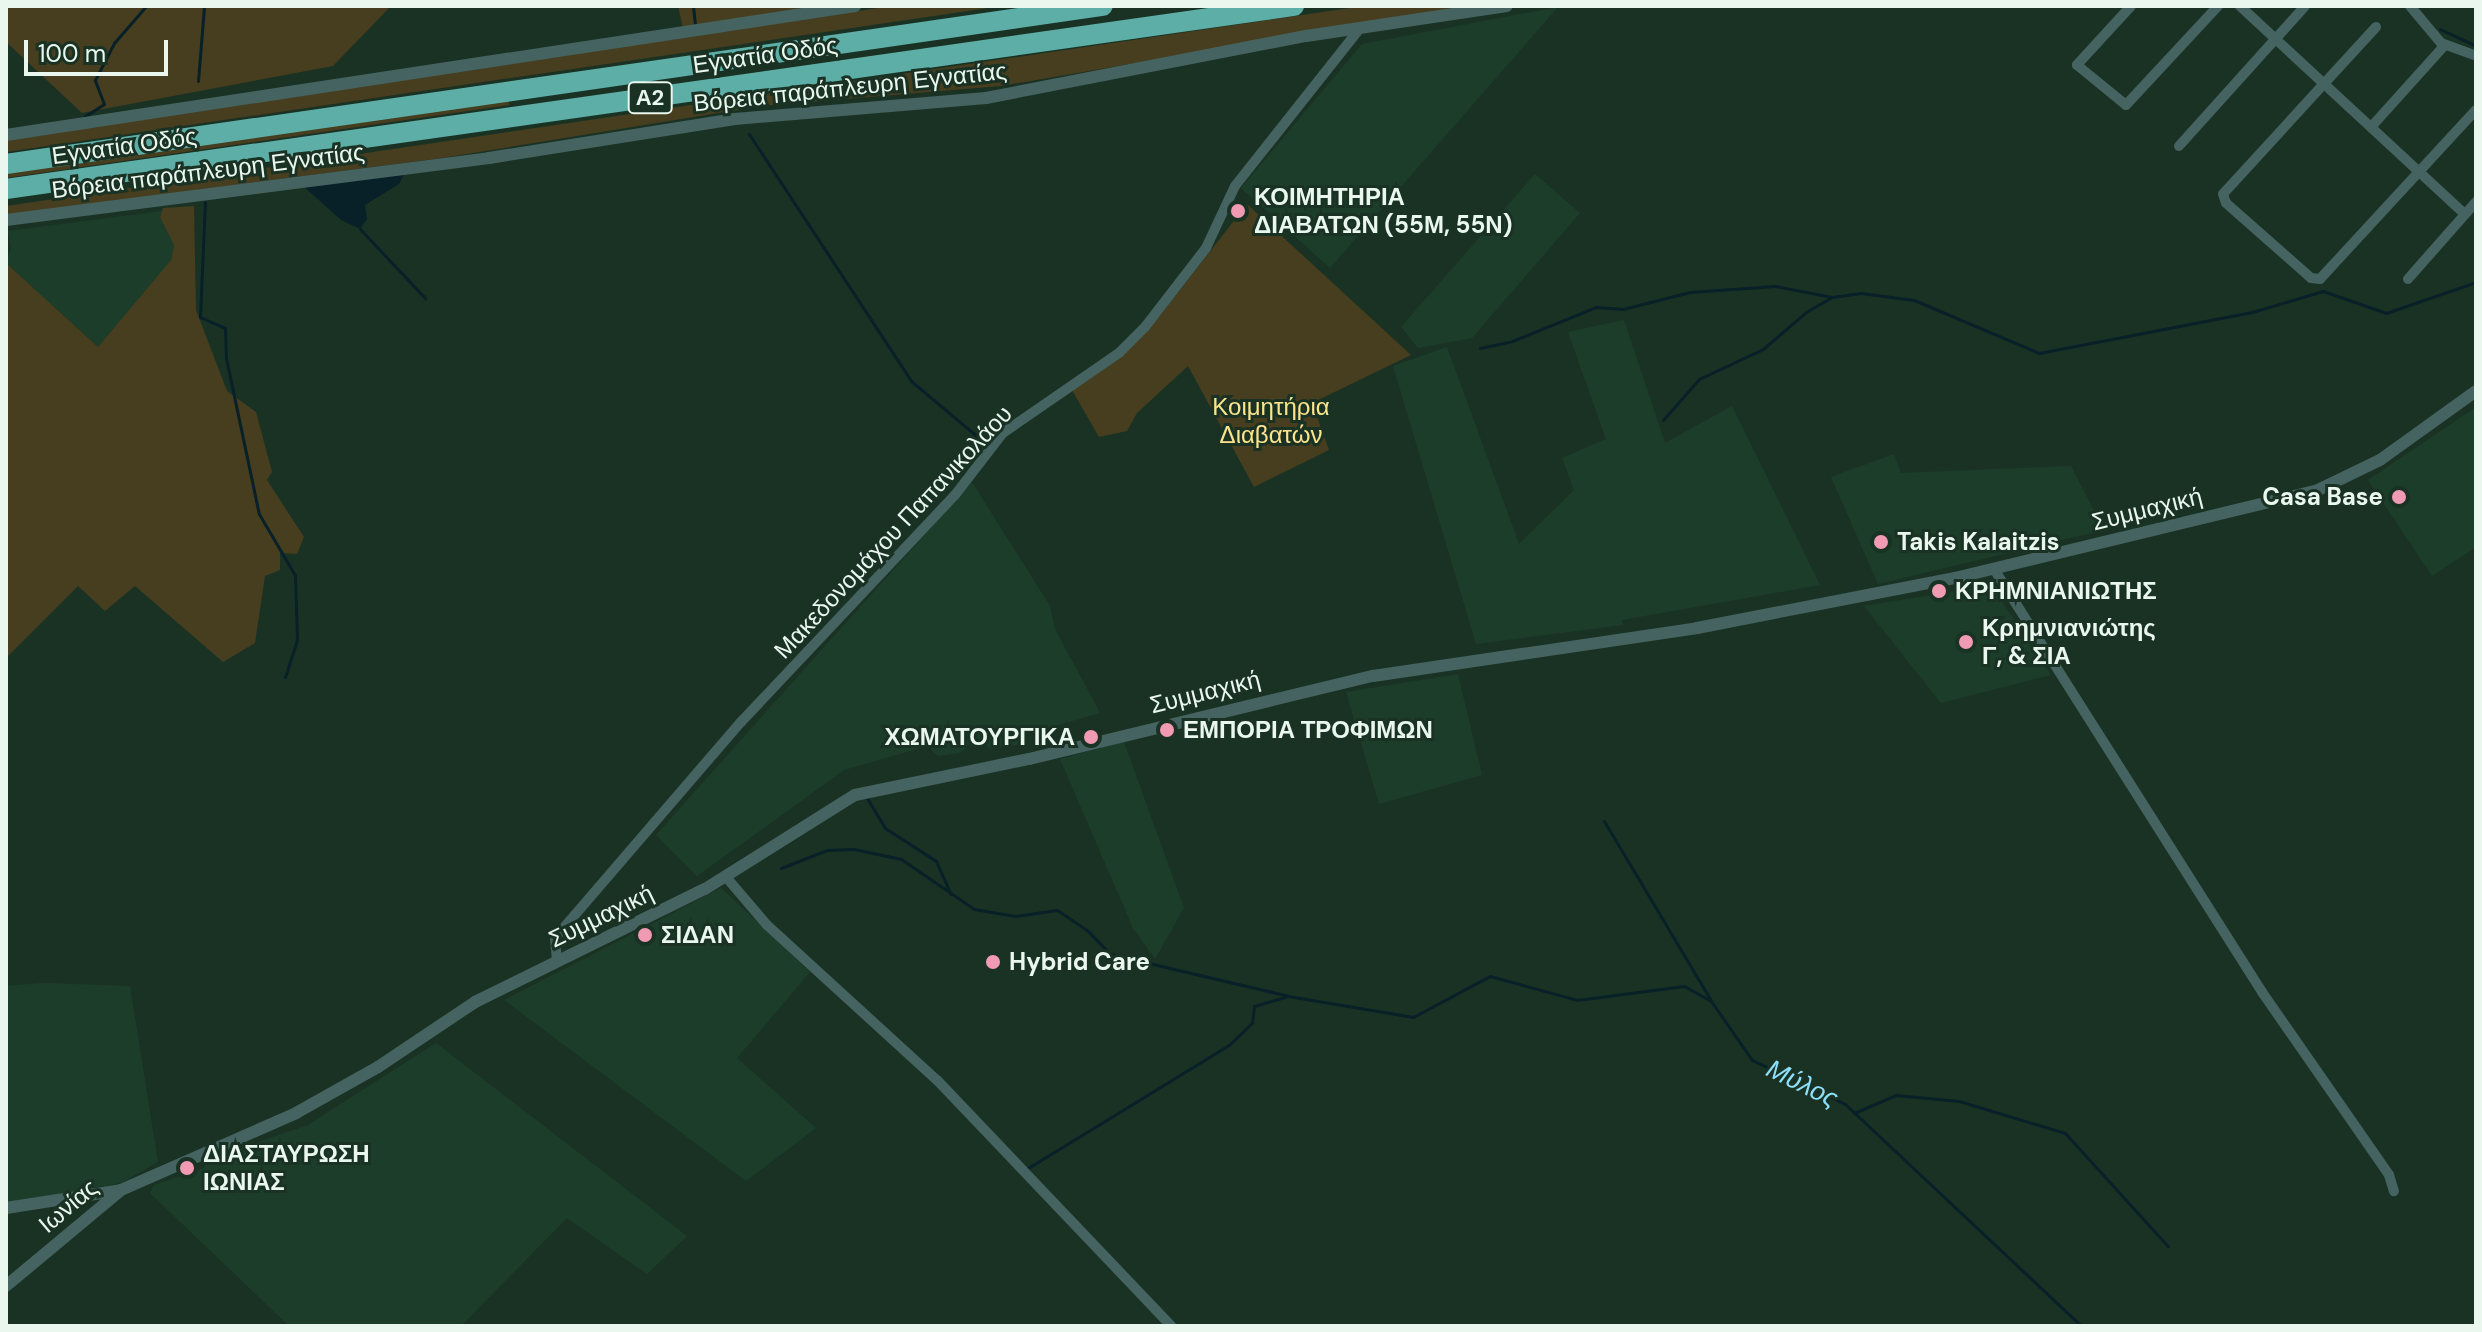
<!DOCTYPE html>
<html>
<head>
<meta charset="utf-8">
<style>
  body { margin:0 }
  #map { position:relative; width:2482px; height:1332px; overflow:hidden; background:#1a3224; font-family:"DM Sans",sans-serif }
  div>[style] { position:absolute }
  .built>* { inset:0; background:#1d3d2b }
  .green>* { inset:0; background:#463e1e }
  .water>* { inset:0; background:#082027 }
  .stream>* { height:3px; margin:-1.5px; padding:0 1.5px; transform-origin:1.5px; border-radius:1.5px; background:#082027 }
  .minor>* { height:10px; margin:-5px; padding:0 5px; transform-origin:5px; border-radius:5px; background:#456360 }
  .tertiary>* { height:12px; margin:-6px; padding:0 6px; transform-origin:6px; border-radius:6px; background:#456360 }
  .motorway>* { height:20px; margin:-10px; padding:0 10px; transform-origin:10px; border-radius:10px; background:#5daea7 }
  .dots>* { width:22px; height:22px; translate:-50% -50%; box-sizing:border-box; border:4px solid #1a3224; border-radius:50% }
  span { translate:-50% -50%; white-space:nowrap; text-align:center; line-height:1.15; -webkit-text-stroke:6px #1a3224; paint-order:stroke }
  .shield-label span { padding:2px 6px; background:#1a3224; border:2px solid; border-radius:6px; -webkit-text-stroke-width:0 }
  .shield-label { font-size:22px; color:#e9f7ee; font-weight:700 }
  .street-label { font-size:24px; color:#e9f7ee }
  .poi-label { font-size:24px; color:#e9f7ee; font-weight:700 }
  .left { translate:0 -50%; text-align:left }
  .right { translate:-100% -50%; text-align:right }
  .park-label { font-size:24px; color:#fce48d }
  .water-label { font-size:26px; color:#8ee1fb; font-style:italic }
  .frame { position:absolute; inset:0; border:8px solid #e9f7ee; pointer-events:none }
  .scale { position:absolute; left:24px; top:40px; width:144px; height:36px; box-sizing:border-box; border:4px solid #e9f7ee; border-top:0; padding-left:10px; font-size:24px; line-height:28px; white-space:nowrap; color:#e9f7ee; -webkit-text-stroke:6px #1a3224; paint-order:stroke }
</style>
</head>
<body>
<div id="map">
  <div class="built">
    <i style="clip-path:polygon(1558px 7px,1330px 268px,1241px 188px,1362px 44px)"></i>
    <i style="clip-path:polygon(1535px 174px,1580px 213px,1472px 338px,1418px 348px,1401px 327px)"></i>
    <i style="clip-path:polygon(162px 211px,160px 217px,174px 245px,170px 262px,98px 347px,6px 263px,11px 248px,8px 231px)"></i>
    <i style="clip-path:polygon(1624px 320px,1665px 443px,1732px 406px,1820px 585px,1622px 620px,1623px 625px,1476px 644px,1393px 366px,1447px 347px,1519px 544px,1574px 490px,1562px 458px,1606px 439px,1568px 332px)"></i>
    <i style="clip-path:polygon(2476px 407px,2476px 547px,2432px 576px,2368px 480px)"></i>
    <i style="clip-path:polygon(1894px 454px,1901px 473px,2071px 466px,2104px 530px,1878px 584px,1831px 477px)"></i>
    <i style="clip-path:polygon(972px 482px,1050px 606px,1055px 629px,1100px 713px,1020px 736px,1027px 743px,990px 749px,976px 737px,960px 753px,938px 756px,927px 746px,844px 770px,697px 876px,656px 835px)"></i>
    <i style="clip-path:polygon(1991px 585px,2051px 675px,1941px 703px,1864px 606px)"></i>
    <i style="clip-path:polygon(1458px 674px,1482px 775px,1379px 804px,1346px 692px)"></i>
    <i style="clip-path:polygon(1124px 742px,1184px 908px,1155px 959px,1133px 928px,1060px 759px)"></i>
    <i style="clip-path:polygon(721px 888px,810px 972px,737px 1058px,816px 1128px,746px 1181px,504px 1000px)"></i>
    <i style="clip-path:polygon(43px 983px,130px 986px,158px 1162px,121px 1183px,6px 1203px,6px 986px)"></i>
    <i style="clip-path:polygon(436px 1043px,687px 1236px,647px 1274px,567px 1218px,461px 1326px,289px 1326px,150px 1193px,154px 1185px,204px 1168px,208px 1159px,308px 1125px)"></i>
  </div>
  <div class="green">
    <i style="clip-path:polygon(6px 6px,391px 6px,333px 66px,82px 113px,6px 42px)"></i>
    <i style="clip-path:polygon(678px 6px,815px 6px,683px 28px)"></i>
    <i style="clip-path:polygon(891px 6px,1002px 6px,6px 152px,6px 140px)"></i>
    <i style="clip-path:polygon(1363px 6px,1471px 6px,1001px 86px,761px 106px,442px 158px,6px 215px,6px 206px)"></i>
    <i style="clip-path:polygon(509px 100px,509px 105px,6px 178px,6px 172px)"></i>
    <i style="clip-path:polygon(1247px 204px,1411px 355px,1312px 403px,1329px 450px,1254px 487px,1188px 366px,1137px 413px,1127px 431px,1099px 437px,1072px 390px,1119px 359px,1159px 317px)"></i>
    <i style="clip-path:polygon(194px 206px,196px 310px,227px 391px,256px 412px,272px 472px,267px 480px,304px 537px,297px 554px,280px 553px,280px 570px,265px 576px,255px 643px,223px 662px,135px 586px,105px 611px,78px 586px,6px 658px,6px 263px,98px 347px,171px 260px,174px 245px,160px 217px,163px 208px)"></i>
  </div>
  <div class="water">
    <i style="clip-path:polygon(404px 174px,399px 184px,365px 205px,367px 219px,360px 229px,341px 220px,301px 184px)"></i>
  </div>
  <div class="stream">
    <i style="left:693px;top:6px;width:19px;rotate:84deg"></i>
    <i style="left:2440px;top:29px;width:40px;rotate:25deg"></i>
    <i style="left:198px;top:81px;width:75px;rotate:-85.4deg"></i>
    <i style="left:85px;top:116px;width:22px;rotate:-32deg"></i>
    <i style="left:104px;top:104px;width:26px;rotate:-111deg"></i>
    <i style="left:95px;top:80px;width:42px;rotate:-62.8deg"></i>
    <i style="left:114px;top:43px;width:49px;rotate:-49.1deg"></i>
    <i style="left:749px;top:134px;width:295px;rotate:56.7deg"></i>
    <i style="left:911px;top:381px;width:103px;rotate:39.9deg"></i>
    <i style="left:205px;top:202px;width:115px;rotate:92.5deg"></i>
    <i style="left:200px;top:317px;width:27px;rotate:24deg"></i>
    <i style="left:225px;top:328px;width:30px;rotate:88deg"></i>
    <i style="left:226px;top:358px;width:159px;rotate:78.1deg"></i>
    <i style="left:259px;top:514px;width:71px;rotate:59.5deg"></i>
    <i style="left:295px;top:575px;width:65px;rotate:88.2deg"></i>
    <i style="left:297px;top:640px;width:39px;rotate:108deg"></i>
    <i style="left:360px;top:229px;width:95px;rotate:46.7deg"></i>
    <i style="left:1480px;top:348px;width:33px;rotate:-12deg"></i>
    <i style="left:1512px;top:341px;width:91px;rotate:-22deg"></i>
    <i style="left:1596px;top:307px;width:27px;rotate:4deg"></i>
    <i style="left:1623px;top:309px;width:69px;rotate:-14.2deg"></i>
    <i style="left:1690px;top:292px;width:85px;rotate:-4deg"></i>
    <i style="left:1775px;top:286px;width:58px;rotate:10.9deg"></i>
    <i style="left:1663px;top:420px;width:55px;rotate:-48.7deg"></i>
    <i style="left:1699px;top:379px;width:71px;rotate:-25.1deg"></i>
    <i style="left:1763px;top:349px;width:57px;rotate:-40.7deg"></i>
    <i style="left:1806px;top:312px;width:30px;rotate:-30deg"></i>
    <i style="left:1832px;top:297px;width:29px;rotate:-8deg"></i>
    <i style="left:1861px;top:293px;width:53px;rotate:7.5deg"></i>
    <i style="left:1914px;top:300px;width:136px;rotate:23deg"></i>
    <i style="left:2039px;top:353px;width:217px;rotate:-10.9deg"></i>
    <i style="left:2252px;top:312px;width:74px;rotate:-16.5deg"></i>
    <i style="left:2323px;top:291px;width:67px;rotate:19.2deg"></i>
    <i style="left:2386px;top:313px;width:95px;rotate:-19deg"></i>
    <i style="left:867px;top:798px;width:35px;rotate:59deg"></i>
    <i style="left:885px;top:828px;width:61px;rotate:32.9deg"></i>
    <i style="left:936px;top:861px;width:36px;rotate:66deg"></i>
    <i style="left:1604px;top:821px;width:207px;rotate:59.2deg"></i>
    <i style="left:781px;top:868px;width:49px;rotate:-21.4deg"></i>
    <i style="left:827px;top:850px;width:27px;rotate:-2deg"></i>
    <i style="left:854px;top:849px;width:48px;rotate:12deg"></i>
    <i style="left:901px;top:859px;width:88px;rotate:34.4deg"></i>
    <i style="left:974px;top:909px;width:42px;rotate:9.7deg"></i>
    <i style="left:1015px;top:916px;width:42px;rotate:-8.1deg"></i>
    <i style="left:1057px;top:910px;width:36px;rotate:34deg"></i>
    <i style="left:1087px;top:930px;width:33px;rotate:46deg"></i>
    <i style="left:1110px;top:954px;width:189px;rotate:13.2deg"></i>
    <i style="left:1294px;top:997px;width:121px;rotate:9.5deg"></i>
    <i style="left:1413px;top:1017px;width:87px;rotate:-28deg"></i>
    <i style="left:1490px;top:976px;width:90px;rotate:15.4deg"></i>
    <i style="left:1577px;top:1000px;width:108px;rotate:-7.5deg"></i>
    <i style="left:1684px;top:986px;width:31px;rotate:29deg"></i>
    <i style="left:1711px;top:1001px;width:72px;rotate:55.2deg"></i>
    <i style="left:1752px;top:1060px;width:103px;rotate:25.3deg"></i>
    <i style="left:1845px;top:1104px;width:324px;rotate:43.2deg"></i>
    <i style="left:1854px;top:1113px;width:46px;rotate:-23.2deg"></i>
    <i style="left:1896px;top:1095px;width:63px;rotate:5.4deg"></i>
    <i style="left:1959px;top:1101px;width:111px;rotate:16.8deg"></i>
    <i style="left:2065px;top:1133px;width:153px;rotate:47.7deg"></i>
    <i style="left:1028px;top:1168px;width:236px;rotate:-31.5deg"></i>
    <i style="left:1229px;top:1045px;width:32px;rotate:-44deg"></i>
    <i style="left:1252px;top:1023px;width:17px;rotate:-83deg"></i>
    <i style="left:1254px;top:1006px;width:33px;rotate:-16deg"></i>
  </div>
  <div class="minor">
    <i style="left:2131px;top:6px;width:80px;rotate:132.5deg"></i>
    <i style="left:2077px;top:65px;width:63px;rotate:39.2deg"></i>
    <i style="left:2126px;top:105px;width:135px;rotate:-47.1deg"></i>
    <i style="left:2240px;top:6px;width:306px;rotate:42.8deg"></i>
    <i style="left:2410px;top:6px;width:48px;rotate:50deg"></i>
    <i style="left:2441px;top:43px;width:37px;rotate:20deg"></i>
    <i style="left:2376px;top:27px;width:226px;rotate:132.5deg"></i>
    <i style="left:2223px;top:194px;width:9px;rotate:72deg"></i>
    <i style="left:2226px;top:203px;width:113px;rotate:41.4deg"></i>
    <i style="left:2311px;top:278px;width:9px;rotate:6deg"></i>
    <i style="left:2320px;top:279px;width:230px;rotate:-47.3deg"></i>
    <i style="left:2372px;top:126px;width:109px;rotate:-48deg"></i>
    <i style="left:2179px;top:146px;width:188px;rotate:-48deg"></i>
    <i style="left:2408px;top:279px;width:103px;rotate:-48.6deg"></i>
    <i style="left:1994px;top:569px;width:501px;rotate:57.64deg"></i>
    <i style="left:2262px;top:992px;width:223px;rotate:55.2deg"></i>
    <i style="left:2389px;top:1175px;width:17px;rotate:73deg"></i>
    <i style="left:726px;top:877px;width:63px;rotate:49.5deg"></i>
    <i style="left:767px;top:925px;width:230px;rotate:42.4deg"></i>
    <i style="left:937px;top:1080px;width:340px;rotate:46.4deg"></i>
    <i style="left:557px;top:961px;width:23px;rotate:-95deg"></i>
    <i style="left:555px;top:938px;width:285px;rotate:-49.3deg"></i>
    <i style="left:741px;top:722px;width:312px;rotate:-46.7deg"></i>
    <i style="left:955px;top:495px;width:78px;rotate:-52.3deg"></i>
    <i style="left:1003px;top:433px;width:141px;rotate:-34.6deg"></i>
    <i style="left:1119px;top:353px;width:37px;rotate:-45deg"></i>
    <i style="left:1145px;top:327px;width:100px;rotate:-52.3deg"></i>
    <i style="left:1206px;top:248px;width:68px;rotate:-64.9deg"></i>
    <i style="left:1235px;top:186px;width:203px;rotate:-51.6deg"></i>
  </div>
  <div class="tertiary">
    <i style="left:6px;top:135px;width:859px;rotate:-8.64deg"></i>
    <i style="left:6px;top:220px;width:487px;rotate:-7.3deg"></i>
    <i style="left:489px;top:158px;width:249px;rotate:-9deg"></i>
    <i style="left:735px;top:119px;width:252px;rotate:-4.8deg"></i>
    <i style="left:986px;top:98px;width:326px;rotate:-11deg"></i>
    <i style="left:1306px;top:36px;width:203px;rotate:-8.5deg"></i>
    <i style="left:6px;top:1208px;width:116px;rotate:-8.9deg"></i>
    <i style="left:121px;top:1190px;width:191px;rotate:-23.7deg"></i>
    <i style="left:296px;top:1113px;width:94px;rotate:-29.3deg"></i>
    <i style="left:378px;top:1067px;width:117px;rotate:-33.8deg"></i>
    <i style="left:475px;top:1002px;width:256px;rotate:-26.2deg"></i>
    <i style="left:705px;top:889px;width:177px;rotate:-32.1deg"></i>
    <i style="left:855px;top:795px;width:178px;rotate:-11.7deg"></i>
    <i style="left:1029px;top:759px;width:354px;rotate:-13.6deg"></i>
    <i style="left:1373px;top:676px;width:328px;rotate:-8.4deg"></i>
    <i style="left:1697px;top:628px;width:263px;rotate:-11deg"></i>
    <i style="left:1955px;top:578px;width:374px;rotate:-13.6deg"></i>
    <i style="left:2318px;top:490px;width:69px;rotate:-25.8deg"></i>
    <i style="left:2380px;top:460px;width:118px;rotate:-35.7deg"></i>
    <i style="left:6px;top:1286px;width:148px;rotate:-39.8deg"></i>
  </div>
  <div class="motorway">
    <i style="left:6px;top:164px;width:1108px;rotate:-8.2deg"></i>
    <i style="left:6px;top:189px;width:1301px;rotate:-8.09deg"></i>
  </div>
  <div class="dots">
    <i style="left:1238px;top:211px;background:#f19ab4"></i>
    <i style="left:2399px;top:497px;background:#f19ab4"></i>
    <i style="left:1881px;top:542px;background:#f19ab4"></i>
    <i style="left:1939px;top:591px;background:#f19ab4"></i>
    <i style="left:1966px;top:642px;background:#f19ab4"></i>
    <i style="left:1167px;top:730px;background:#f19ab4"></i>
    <i style="left:1091px;top:737px;background:#f19ab4"></i>
    <i style="left:645px;top:935px;background:#f19ab4"></i>
    <i style="left:993px;top:962px;background:#f19ab4"></i>
    <i style="left:187px;top:1168px;background:#f19ab4"></i>
  </div>
  <div class="shield-label">
    <span style="left:650px;top:98px">Α2</span>
  </div>
  <div class="street-label">
    <span style="left:765px;top:55px;rotate:-8deg">Εγνατία Οδός</span>
    <span style="left:850px;top:87px;rotate:-6deg">Βόρεια παράπλευρη Εγνατίας</span>
    <span style="left:124px;top:146px;rotate:-8deg">Εγνατία Οδός</span>
    <span style="left:208px;top:171px;rotate:-7deg">Βόρεια παράπλευρη Εγνατίας</span>
    <span style="left:2147px;top:509px;rotate:-14deg">Συμμαχική</span>
    <span style="left:893px;top:532px;rotate:-47deg">Μακεδονομάχου Παπανικολάου</span>
    <span style="left:1205px;top:692px;rotate:-14deg">Συμμαχική</span>
    <span style="left:601px;top:916px;rotate:-26deg">Συμμαχική</span>
    <span style="left:68px;top:1206px;rotate:-40deg">Ιωνίας</span>
  </div>
  <div class="poi-label">
    <span class="left" style="left:1254px;top:211px">ΚΟΙΜΗΤΗΡΙΑ<br>ΔΙΑΒΑΤΩΝ (55Μ, 55Ν)</span>
    <span class="right" style="left:2383px;top:497px">Casa Base</span>
    <span class="left" style="left:1897px;top:542px">Takis Kalaitzis</span>
    <span class="left" style="left:1955px;top:591px">ΚΡΗΜΝΙΑΝΙΩΤΗΣ</span>
    <span class="left" style="left:1982px;top:642px">Κρημνιανιώτης<br>Γ, &amp; ΣΙΑ</span>
    <span class="left" style="left:1183px;top:730px">ΕΜΠΟΡΙΑ ΤΡΟΦΙΜΩΝ</span>
    <span class="right" style="left:1075px;top:737px">ΧΩΜΑΤΟΥΡΓΙΚΑ</span>
    <span class="left" style="left:661px;top:935px">ΣΙΔΑΝ</span>
    <span class="left" style="left:1009px;top:962px">Hybrid Care</span>
    <span class="left" style="left:203px;top:1168px">ΔΙΑΣΤΑΥΡΩΣΗ<br>ΙΩΝΙΑΣ</span>
  </div>
  <div class="park-label">
    <span style="left:1271px;top:421px">Κοιμητήρια<br>Διαβατών</span>
  </div>
  <div class="water-label">
    <span style="left:1802px;top:1084px;rotate:26deg">Μύλος</span>
  </div>
  <div class="frame"></div>
  <div class="scale">100 m</div>
</div>
</body>
</html>
